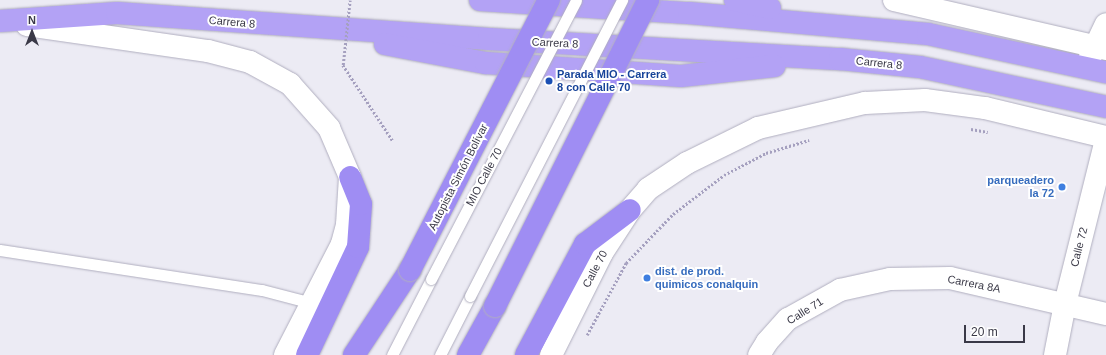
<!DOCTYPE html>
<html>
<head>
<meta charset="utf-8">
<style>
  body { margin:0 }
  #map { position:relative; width:1106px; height:355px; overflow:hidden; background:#ecebf4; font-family:Arial,sans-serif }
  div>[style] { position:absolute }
  .path>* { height:2.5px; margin-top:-1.25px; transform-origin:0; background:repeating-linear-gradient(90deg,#a5a0bf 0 2px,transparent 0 4px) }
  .roads { filter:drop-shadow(0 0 1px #b0aebf) drop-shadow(0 0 1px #b0aebf) }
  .service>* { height:11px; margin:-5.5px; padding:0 5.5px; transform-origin:5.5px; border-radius:5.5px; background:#fff }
  .minor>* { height:22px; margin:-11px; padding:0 11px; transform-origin:11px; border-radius:11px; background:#fff }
  .tertiary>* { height:22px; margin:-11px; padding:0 11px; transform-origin:11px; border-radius:11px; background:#fff }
  .primary>* { height:22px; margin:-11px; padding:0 11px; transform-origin:11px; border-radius:11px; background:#b3a2f5 }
  .trunk>* { height:22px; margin:-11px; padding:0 11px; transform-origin:11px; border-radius:11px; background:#9f8df3 }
  .path-bridge>* { height:2.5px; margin-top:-1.25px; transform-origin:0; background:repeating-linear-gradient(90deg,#a5a0bf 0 2px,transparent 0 4px) }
  .bridges { filter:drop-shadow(0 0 1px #b0aebf) drop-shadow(0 0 1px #b0aebf) }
  .service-bridge>* { height:11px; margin:-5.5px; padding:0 5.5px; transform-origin:5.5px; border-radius:5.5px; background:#fff }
  .trunk-bridge>* { height:22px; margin:-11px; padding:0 11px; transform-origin:11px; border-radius:11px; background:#9f8df3 }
  .dots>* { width:11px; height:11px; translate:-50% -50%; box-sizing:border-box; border:2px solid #fff; border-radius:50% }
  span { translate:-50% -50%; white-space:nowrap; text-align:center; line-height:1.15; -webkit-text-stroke:4px #fff; paint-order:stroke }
  .street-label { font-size:11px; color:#3a3947 }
  .transit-label { font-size:11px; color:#164399; font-weight:700 }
  .left { translate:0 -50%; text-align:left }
  .shop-label { font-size:11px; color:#366cbe; font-weight:700 }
  .right { translate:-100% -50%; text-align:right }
  .north { position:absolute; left:12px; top:12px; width:40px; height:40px; -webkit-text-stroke:3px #fff; paint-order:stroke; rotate:0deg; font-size:11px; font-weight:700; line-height:16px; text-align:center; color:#3a3947 }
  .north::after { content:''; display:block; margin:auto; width:14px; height:18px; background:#3a3947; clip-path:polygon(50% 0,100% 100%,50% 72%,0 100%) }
  .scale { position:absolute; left:964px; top:325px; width:61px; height:18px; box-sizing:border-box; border:2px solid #3a3947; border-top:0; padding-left:5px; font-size:12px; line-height:14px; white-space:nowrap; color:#3a3947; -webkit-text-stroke:3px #fff; paint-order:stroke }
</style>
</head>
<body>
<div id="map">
  <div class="path">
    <i style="left:343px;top:65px;width:91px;rotate:56.7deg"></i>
    <i style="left:971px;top:129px;width:17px;rotate:10deg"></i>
    <i style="left:587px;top:335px;width:82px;rotate:-61.6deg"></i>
    <i style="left:626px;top:263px;width:68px;rotate:-46.2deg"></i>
    <i style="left:673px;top:214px;width:64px;rotate:-37.4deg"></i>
    <i style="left:724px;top:175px;width:47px;rotate:-27.6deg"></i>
    <i style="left:766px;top:153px;width:45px;rotate:-16.8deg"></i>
  </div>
  <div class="roads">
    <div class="service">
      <i style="left:0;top:250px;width:265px;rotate:8.7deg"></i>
      <i style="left:262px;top:290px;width:52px;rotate:14.6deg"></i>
      <i style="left:392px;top:355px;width:85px;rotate:-62.8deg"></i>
      <i style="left:440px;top:355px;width:66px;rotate:-63deg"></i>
    </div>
    <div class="minor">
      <i style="left:1087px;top:64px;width:44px;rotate:-64.6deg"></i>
      <i style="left:759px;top:355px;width:15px;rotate:-58deg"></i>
      <i style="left:767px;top:342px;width:31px;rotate:-48deg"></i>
      <i style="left:788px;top:319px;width:60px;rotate:-29.1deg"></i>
      <i style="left:840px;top:290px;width:51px;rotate:-12.4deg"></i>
      <i style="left:890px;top:279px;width:60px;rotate:-1deg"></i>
      <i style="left:950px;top:278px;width:160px;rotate:13deg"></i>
      <i style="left:1055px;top:355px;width:52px;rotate:-78.9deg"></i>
      <i style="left:1065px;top:304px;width:170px;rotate:-76deg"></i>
    </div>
    <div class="tertiary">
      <i style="left:894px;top:0;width:218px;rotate:13deg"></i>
      <i style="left:27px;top:25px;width:183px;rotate:8.2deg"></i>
      <i style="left:208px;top:51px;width:43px;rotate:14.7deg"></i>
      <i style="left:250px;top:62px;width:46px;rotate:28.8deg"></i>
      <i style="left:290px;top:84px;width:59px;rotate:48.4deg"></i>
      <i style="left:329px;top:128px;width:53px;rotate:66.8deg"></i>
      <i style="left:350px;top:177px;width:48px;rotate:93.6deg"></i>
      <i style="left:347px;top:225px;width:20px;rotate:105deg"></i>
      <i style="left:342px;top:244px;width:125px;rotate:117.2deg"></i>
      <i style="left:551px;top:355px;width:114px;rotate:-63.4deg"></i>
      <i style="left:602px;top:253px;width:51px;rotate:-56.9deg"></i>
      <i style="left:630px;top:210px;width:28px;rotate:-49deg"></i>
      <i style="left:648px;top:189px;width:47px;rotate:-33.7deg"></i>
      <i style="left:687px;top:163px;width:79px;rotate:-26.2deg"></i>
      <i style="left:758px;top:128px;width:110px;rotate:-13.2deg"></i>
      <i style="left:865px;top:103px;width:60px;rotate:-2.9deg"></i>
      <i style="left:925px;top:100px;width:61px;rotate:7.6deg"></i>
      <i style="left:985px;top:108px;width:124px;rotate:13.5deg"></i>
    </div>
    <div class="primary">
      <i style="left:480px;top:0;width:209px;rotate:3.6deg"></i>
      <i style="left:689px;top:13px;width:240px;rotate:5deg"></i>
      <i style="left:928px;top:34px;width:182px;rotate:12.1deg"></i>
      <i style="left:735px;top:0;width:36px;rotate:13deg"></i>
      <i style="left:0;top:21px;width:117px;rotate:-3.9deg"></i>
      <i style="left:117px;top:13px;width:373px;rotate:4deg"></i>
      <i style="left:489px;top:39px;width:352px;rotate:3.3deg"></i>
      <i style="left:840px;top:59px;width:80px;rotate:5.7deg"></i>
      <i style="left:920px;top:67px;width:190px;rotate:12.1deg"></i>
      <i style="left:385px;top:44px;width:103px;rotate:10.7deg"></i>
      <i style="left:486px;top:63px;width:195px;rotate:3.8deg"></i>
      <i style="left:681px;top:76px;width:94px;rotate:-6.1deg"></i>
    </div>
    <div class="trunk">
      <i style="left:307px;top:355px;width:119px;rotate:-64.7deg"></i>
      <i style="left:358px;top:247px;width:43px;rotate:-86deg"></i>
      <i style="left:361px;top:204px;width:29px;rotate:-112deg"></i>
      <i style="left:354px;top:355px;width:102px;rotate:-56.6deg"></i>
      <i style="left:468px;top:355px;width:56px;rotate:-61.1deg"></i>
      <i style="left:526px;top:355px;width:126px;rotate:-62deg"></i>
      <i style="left:585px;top:244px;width:56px;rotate:-37.1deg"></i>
    </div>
  </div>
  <div class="path-bridge">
    <i style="left:343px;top:65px;width:65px;rotate:-83.9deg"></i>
  </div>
  <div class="bridges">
    <div class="service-bridge">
      <i style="left:431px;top:279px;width:314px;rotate:-62.5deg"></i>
      <i style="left:470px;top:296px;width:333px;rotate:-62.8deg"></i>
    </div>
    <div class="trunk-bridge">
      <i style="left:410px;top:270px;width:304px;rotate:-62.8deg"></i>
      <i style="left:495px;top:306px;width:342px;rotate:-63.4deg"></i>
    </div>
  </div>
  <div class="dots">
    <i style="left:549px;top:81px;background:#1a4fb4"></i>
    <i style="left:1062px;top:187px;background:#3f7fe0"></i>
    <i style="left:647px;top:278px;background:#3f7fe0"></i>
  </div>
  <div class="street-label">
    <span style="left:232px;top:22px;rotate:5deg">Carrera 8</span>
    <span style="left:555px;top:43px;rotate:3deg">Carrera 8</span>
    <span style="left:879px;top:63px;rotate:6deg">Carrera 8</span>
    <span style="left:458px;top:177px;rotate:-63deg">Autopista Simón Bolívar</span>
    <span style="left:484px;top:177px;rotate:-62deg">MIO Calle 70</span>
    <span style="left:1079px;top:247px;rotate:-76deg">Calle 72</span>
    <span style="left:595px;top:269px;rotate:-62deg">Calle 70</span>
    <span style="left:974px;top:284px;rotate:11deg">Carrera 8A</span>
    <span style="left:805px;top:311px;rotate:-32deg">Calle 71</span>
  </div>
  <div class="transit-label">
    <span class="left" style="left:557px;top:81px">Parada MIO - Carrera<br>8 con Calle 70</span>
  </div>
  <div class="shop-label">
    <span class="right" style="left:1054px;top:187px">parqueadero<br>la 72</span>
    <span class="left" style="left:655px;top:278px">dist. de prod.<br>quimicos conalquin</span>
  </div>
  <div class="north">N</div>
  <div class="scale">20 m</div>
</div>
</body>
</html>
